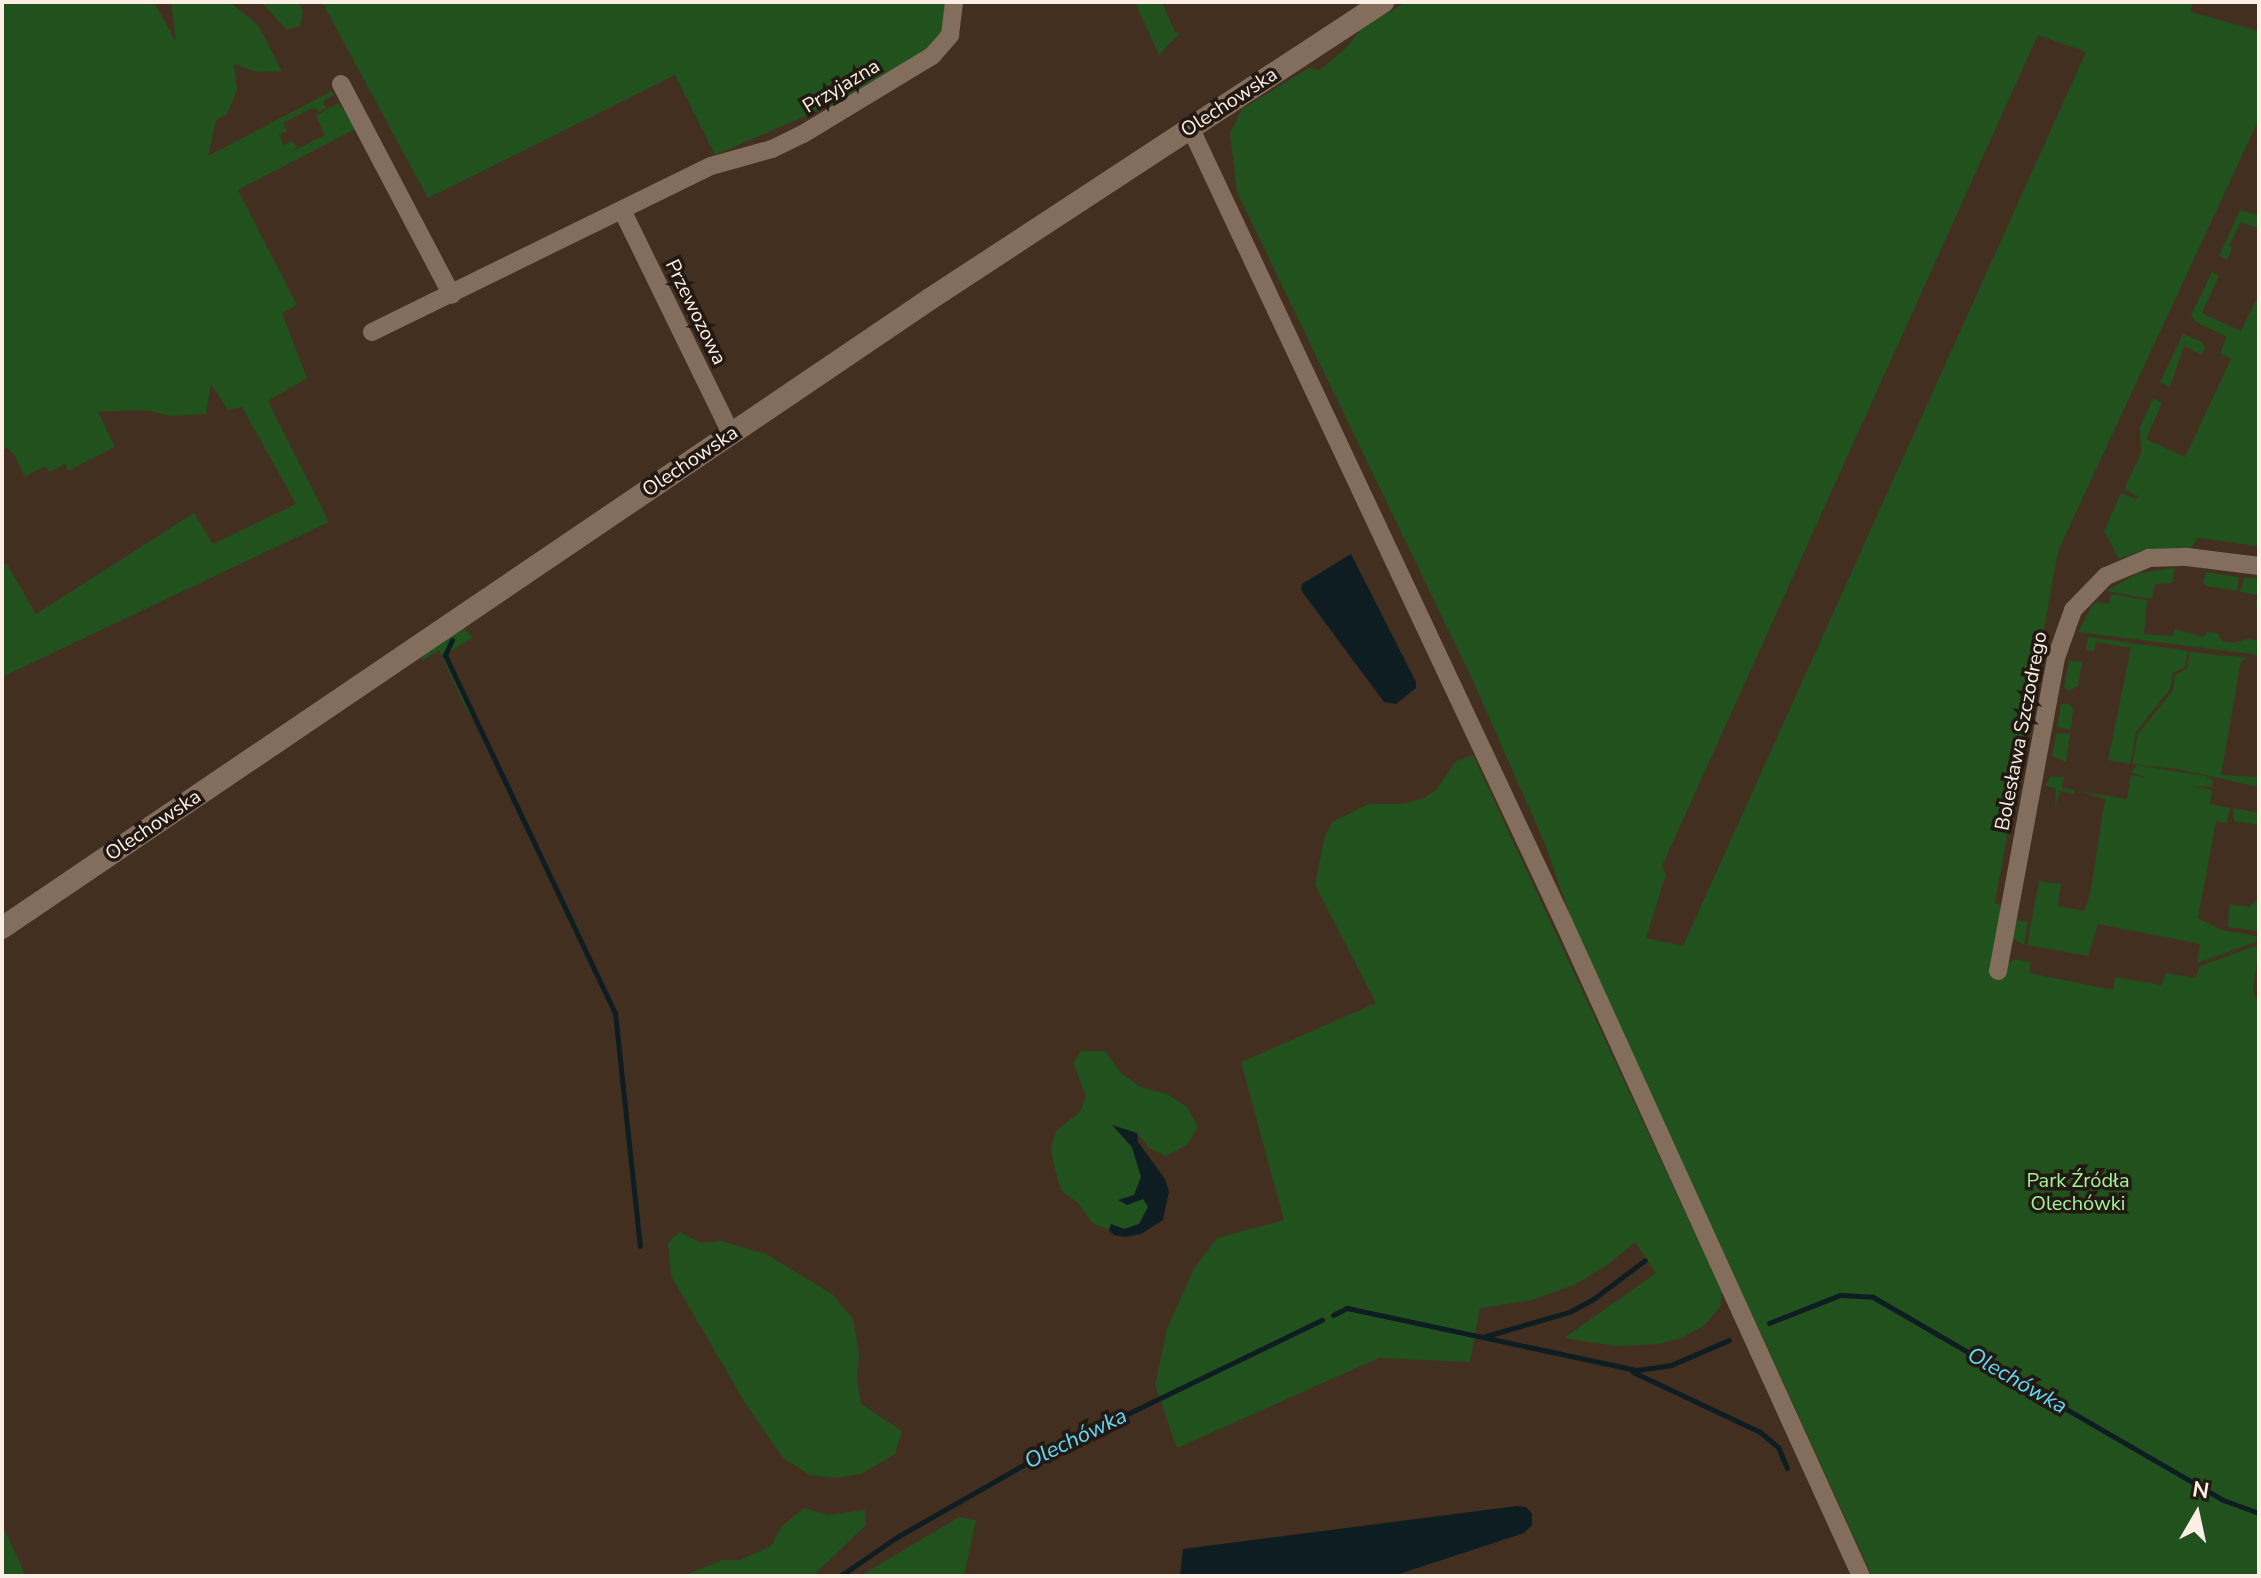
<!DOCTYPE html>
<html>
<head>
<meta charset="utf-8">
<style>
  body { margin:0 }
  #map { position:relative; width:2261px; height:1578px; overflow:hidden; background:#422f20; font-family:"Nunito Sans",sans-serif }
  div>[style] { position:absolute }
  .green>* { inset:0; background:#21511d }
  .water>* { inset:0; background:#0e1d22 }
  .stream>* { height:5px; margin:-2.5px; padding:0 2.5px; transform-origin:2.5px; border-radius:2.5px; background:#0e1d22 }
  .minor>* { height:18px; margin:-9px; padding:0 9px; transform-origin:9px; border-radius:9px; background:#836e5d }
  .tertiary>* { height:22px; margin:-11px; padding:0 11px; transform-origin:11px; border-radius:11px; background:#836e5d }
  span { translate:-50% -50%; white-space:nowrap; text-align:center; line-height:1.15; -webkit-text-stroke:7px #221913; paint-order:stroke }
  .street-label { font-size:20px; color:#faeee5 }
  .park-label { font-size:20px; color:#a1f298 }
  .water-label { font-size:22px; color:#62d9f9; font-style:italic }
  .frame { position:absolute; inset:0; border:4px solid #faeee5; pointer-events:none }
  .north { position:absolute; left:2157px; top:1474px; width:80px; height:80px; -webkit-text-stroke:6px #221913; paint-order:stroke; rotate:9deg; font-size:22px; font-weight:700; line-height:32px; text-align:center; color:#faeee5 }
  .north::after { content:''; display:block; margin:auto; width:28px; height:36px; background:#faeee5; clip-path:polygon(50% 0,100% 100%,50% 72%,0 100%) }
</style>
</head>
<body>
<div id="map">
  <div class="green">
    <i style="clip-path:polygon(2px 2px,154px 2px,176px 42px,171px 2px,245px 2px,232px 4px,258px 25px,282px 71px,257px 72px,234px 64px,237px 90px,227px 114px,216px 120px,208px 156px,332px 91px,334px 95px,323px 101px,326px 108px,318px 112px,315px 107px,283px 123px,287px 131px,279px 135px,284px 145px,293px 141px,297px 147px,291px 152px,325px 135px,316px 116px,338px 103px,357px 128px,238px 190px,297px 305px,282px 313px,307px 378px,268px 401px,329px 522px,2px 677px,2px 563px,7px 564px,36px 614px,194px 513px,213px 544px,296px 504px,242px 407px,228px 410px,211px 384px,206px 414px,170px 416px,146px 410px,98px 412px,115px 447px,68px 471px,65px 464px,49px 472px,45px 466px,25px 477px,15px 456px,8px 448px,2px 450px)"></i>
    <i style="clip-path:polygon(261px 2px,299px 2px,303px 12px,300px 26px,287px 30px)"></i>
    <i style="clip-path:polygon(322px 2px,949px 2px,949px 18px,936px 45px,854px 95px,715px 155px,675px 75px,428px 198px)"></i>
    <i style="clip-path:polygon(1135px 2px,1162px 2px,1175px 32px,1180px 33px,1159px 55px)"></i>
    <i style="clip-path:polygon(evenodd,1407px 2px,2193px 2px,2191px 12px,2259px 31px,2259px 119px,2058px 551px,1995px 903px,2001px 905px,1990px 969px,2007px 965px,2014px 959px,2031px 962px,2029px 973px,2113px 990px,2115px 977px,2161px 985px,2166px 973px,2195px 978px,2200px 966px,2255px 946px,2259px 949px,2253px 991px,2259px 1003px,2259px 1576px,1872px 1576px,1573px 924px,1545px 844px,1473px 681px,1237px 192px,1230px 133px,1242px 109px,1309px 68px,1320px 70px,1347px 47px,1363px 27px,1407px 2px,2038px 35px,2086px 52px,1683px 946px,1646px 938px,1666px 874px,1662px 866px,2038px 35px)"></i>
    <i style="clip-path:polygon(2240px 210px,2258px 215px,2259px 229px,2241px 222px,2229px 246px,2232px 248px,2227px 260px,2219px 256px)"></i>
    <i style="clip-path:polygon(2212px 272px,2219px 276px,2202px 313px,2241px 331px,2259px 294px,2259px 552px,2258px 546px,2198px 538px,2191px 547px,2144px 550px,2119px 559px,2104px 531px,2121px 493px,2136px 499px,2138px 496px,2124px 489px,2141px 453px,2140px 427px,2153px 398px,2162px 403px,2146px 439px,2185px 457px,2231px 359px,2220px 353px,2227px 337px,2196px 322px,2191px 315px)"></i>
    <i style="clip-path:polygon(2183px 334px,2202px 342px,2205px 348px,2202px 355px,2184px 346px,2170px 387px,2160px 382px)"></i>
    <i style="clip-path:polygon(2175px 568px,2172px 583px,2155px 584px,2152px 599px,2106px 591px,2138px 573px)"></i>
    <i style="clip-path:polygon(2206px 572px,2239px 577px,2237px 591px,2206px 586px,2203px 582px)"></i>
    <i style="clip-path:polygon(2244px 578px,2259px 578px,2259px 611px,2256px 608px,2257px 595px,2240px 592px)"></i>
    <i style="clip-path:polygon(2111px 594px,2151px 601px,2147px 602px,2144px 634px,2173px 636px,2175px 629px,2204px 637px,2207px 632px,2219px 634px,2221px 641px,2234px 643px,2247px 639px,2259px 641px,2259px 655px,2078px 632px,2091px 607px,2096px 602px,2109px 604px)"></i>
    <i style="clip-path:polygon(461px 627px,473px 637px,447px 654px,475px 712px,469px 715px,439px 650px,422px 661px,423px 654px)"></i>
    <i style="clip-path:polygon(2088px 637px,2188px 651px,2185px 667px,2173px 673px,2170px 689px,2136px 732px,2130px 764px,2108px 760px,2131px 648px,2096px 642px,2094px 651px,2086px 650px)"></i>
    <i style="clip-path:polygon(2190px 652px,2248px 658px,2241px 661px,2221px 775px,2259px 777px,2259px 787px,2178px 769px,2132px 764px,2138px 734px,2173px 690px,2175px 675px,2187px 669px)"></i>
    <i style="clip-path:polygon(2069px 660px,2082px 662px,2078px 686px,2069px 691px,2064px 688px)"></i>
    <i style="clip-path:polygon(2061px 704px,2069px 704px,2073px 709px,2071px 730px,2057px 727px)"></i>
    <i style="clip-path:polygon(2056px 733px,2070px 734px,2066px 762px,2052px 756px)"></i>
    <i style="clip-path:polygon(1473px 755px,1722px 1292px,1720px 1307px,1706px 1324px,1684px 1337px,1659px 1344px,1616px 1346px,1564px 1338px,1656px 1273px,1635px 1242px,1606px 1266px,1574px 1285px,1528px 1301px,1480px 1308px,1470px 1362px,1379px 1358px,1177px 1448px,1155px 1385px,1167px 1329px,1194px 1268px,1217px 1238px,1284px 1220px,1241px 1062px,1376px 1003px,1315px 885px,1324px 839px,1332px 822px,1369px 804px,1402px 804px,1424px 798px,1436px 790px,1456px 761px)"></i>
    <i style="clip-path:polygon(2137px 765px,2206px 776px,2213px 781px,2212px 787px,2192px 786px,2212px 790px,2210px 804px,2230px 808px,2227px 823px,2216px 821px,2198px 918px,2222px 930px,2257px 936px,2256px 942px,2197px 963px,2200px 944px,2098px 924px,2088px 956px,2027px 945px,2039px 881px,2061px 884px,2058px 906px,2084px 911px,2090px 895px,2105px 799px,2079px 791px,2127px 799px,2131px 775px,2147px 778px,2131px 772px)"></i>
    <i style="clip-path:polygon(2050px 777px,2064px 777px,2062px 788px,2075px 790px,2074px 794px,2060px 791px,2055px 809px,2056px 788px,2045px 786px)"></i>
    <i style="clip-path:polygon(2233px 808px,2259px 813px,2259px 825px,2234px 821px)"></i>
    <i style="clip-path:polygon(2259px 898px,2258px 931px,2228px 927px,2229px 904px,2249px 907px)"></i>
    <i style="clip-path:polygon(2016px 920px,2028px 922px,2024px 945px,2013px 939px)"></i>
    <i style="clip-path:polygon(1081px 1051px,1105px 1051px,1122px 1074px,1141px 1087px,1167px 1094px,1187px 1107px,1198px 1127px,1187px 1145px,1166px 1156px,1149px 1148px,1137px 1133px,1113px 1126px,1132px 1147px,1141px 1177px,1134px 1195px,1118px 1201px,1144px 1199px,1148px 1207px,1139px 1224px,1124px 1229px,1111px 1224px,1109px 1230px,1092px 1223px,1078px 1203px,1061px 1190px,1053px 1162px,1051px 1146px,1057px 1130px,1080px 1112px,1086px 1096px,1073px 1063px)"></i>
    <i style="clip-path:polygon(679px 1232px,701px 1243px,721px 1241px,766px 1254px,832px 1294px,853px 1319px,859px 1354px,857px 1379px,861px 1404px,902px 1431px,895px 1454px,861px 1474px,835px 1478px,810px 1475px,783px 1458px,747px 1406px,671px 1276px,668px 1243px)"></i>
    <i style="clip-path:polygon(804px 1508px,828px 1515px,865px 1510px,866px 1525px,813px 1576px,683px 1576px,722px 1560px,740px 1560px,771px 1546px,782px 1526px)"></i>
    <i style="clip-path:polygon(959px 1517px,976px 1520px,964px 1576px,860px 1576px)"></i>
    <i style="clip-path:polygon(2px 1524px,26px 1576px,2px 1576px)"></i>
  </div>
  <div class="water">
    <i style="clip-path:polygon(1351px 554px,1416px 682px,1416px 688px,1396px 704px,1384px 702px,1301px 590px,1302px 584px)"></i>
    <i style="clip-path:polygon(1112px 1125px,1137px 1133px,1138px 1142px,1165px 1179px,1169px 1192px,1163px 1220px,1141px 1234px,1125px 1237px,1114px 1235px,1109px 1230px,1111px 1224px,1124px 1229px,1139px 1224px,1148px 1207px,1143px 1199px,1127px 1205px,1118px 1200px,1134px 1195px,1141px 1177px,1132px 1147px)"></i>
    <i style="clip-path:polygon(1517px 1506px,1526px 1507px,1532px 1514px,1532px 1525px,1524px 1533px,1393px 1576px,1180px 1576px,1183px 1549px)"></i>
  </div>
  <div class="stream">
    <i style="left:452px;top:640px;width:17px;rotate:115deg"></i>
    <i style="left:445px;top:655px;width:396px;rotate:64.6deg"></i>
    <i style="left:615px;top:1013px;width:234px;rotate:83.9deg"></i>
    <i style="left:1333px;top:1315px;width:16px;rotate:-27deg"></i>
    <i style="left:1347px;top:1308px;width:297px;rotate:12.1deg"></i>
    <i style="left:1637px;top:1370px;width:34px;rotate:-8deg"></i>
    <i style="left:1671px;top:1365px;width:63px;rotate:-23.3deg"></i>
    <i style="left:1769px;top:1323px;width:76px;rotate:-21.5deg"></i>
    <i style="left:1840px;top:1295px;width:33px;rotate:3deg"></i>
    <i style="left:1873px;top:1297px;width:405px;rotate:30.1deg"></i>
    <i style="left:2223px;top:1500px;width:38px;rotate:20deg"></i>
    <i style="left:1486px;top:1336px;width:86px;rotate:-16.1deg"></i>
    <i style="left:1569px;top:1312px;width:26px;rotate:-28deg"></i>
    <i style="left:1592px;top:1300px;width:66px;rotate:-37deg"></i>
    <i style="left:1633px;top:1372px;width:140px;rotate:25.3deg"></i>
    <i style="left:1760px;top:1432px;width:23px;rotate:40deg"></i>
    <i style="left:1778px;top:1447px;width:23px;rotate:67deg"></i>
    <i style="left:840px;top:1576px;width:69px;rotate:-34.4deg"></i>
    <i style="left:897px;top:1537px;width:155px;rotate:-29.7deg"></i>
    <i style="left:1032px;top:1460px;width:322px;rotate:-25.8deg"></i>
  </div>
  <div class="minor">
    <i style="left:341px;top:84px;width:238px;rotate:62.3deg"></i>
    <i style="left:1190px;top:127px;width:877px;rotate:64.84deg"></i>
    <i style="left:1563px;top:921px;width:720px;rotate:65.54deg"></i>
    <i style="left:622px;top:210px;width:248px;rotate:64deg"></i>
    <i style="left:372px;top:332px;width:377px;rotate:-26.1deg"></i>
    <i style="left:711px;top:166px;width:63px;rotate:-15.6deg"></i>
    <i style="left:772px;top:149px;width:34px;rotate:-26deg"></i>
    <i style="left:803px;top:134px;width:151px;rotate:-31.2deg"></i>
    <i style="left:932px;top:56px;width:28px;rotate:-49deg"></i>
    <i style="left:950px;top:35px;width:33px;rotate:-83deg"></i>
    <i style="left:1998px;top:971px;width:318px;rotate:-79.5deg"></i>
    <i style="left:2056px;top:658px;width:51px;rotate:-70.5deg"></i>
    <i style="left:2073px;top:610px;width:47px;rotate:-45.9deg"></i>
    <i style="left:2106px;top:576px;width:47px;rotate:-22.7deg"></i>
    <i style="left:2149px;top:558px;width:38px;rotate:-2deg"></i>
    <i style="left:2187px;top:557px;width:73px;rotate:7.1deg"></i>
  </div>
  <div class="tertiary">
    <i style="left:2px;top:928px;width:1121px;rotate:-34.13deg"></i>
    <i style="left:930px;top:299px;width:542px;rotate:-33.25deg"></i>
  </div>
  <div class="street-label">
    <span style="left:841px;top:86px;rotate:-31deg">Przyjazna</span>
    <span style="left:1229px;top:102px;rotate:-33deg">Olechowska</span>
    <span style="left:696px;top:312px;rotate:64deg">Przewozowa</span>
    <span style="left:690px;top:461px;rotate:-34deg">Olechowska</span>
    <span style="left:2021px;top:731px;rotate:-79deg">Bolesława Szczodrego</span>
    <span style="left:153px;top:825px;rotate:-34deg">Olechowska</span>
  </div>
  <div class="park-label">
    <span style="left:2078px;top:1192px">Park Źródła<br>Olechówki</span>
  </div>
  <div class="water-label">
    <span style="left:2017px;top:1381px;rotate:30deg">Olechówka</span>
    <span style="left:1076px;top:1439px;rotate:-26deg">Olechówka</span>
  </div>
  <div class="frame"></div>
  <div class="north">N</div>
</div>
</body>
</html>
